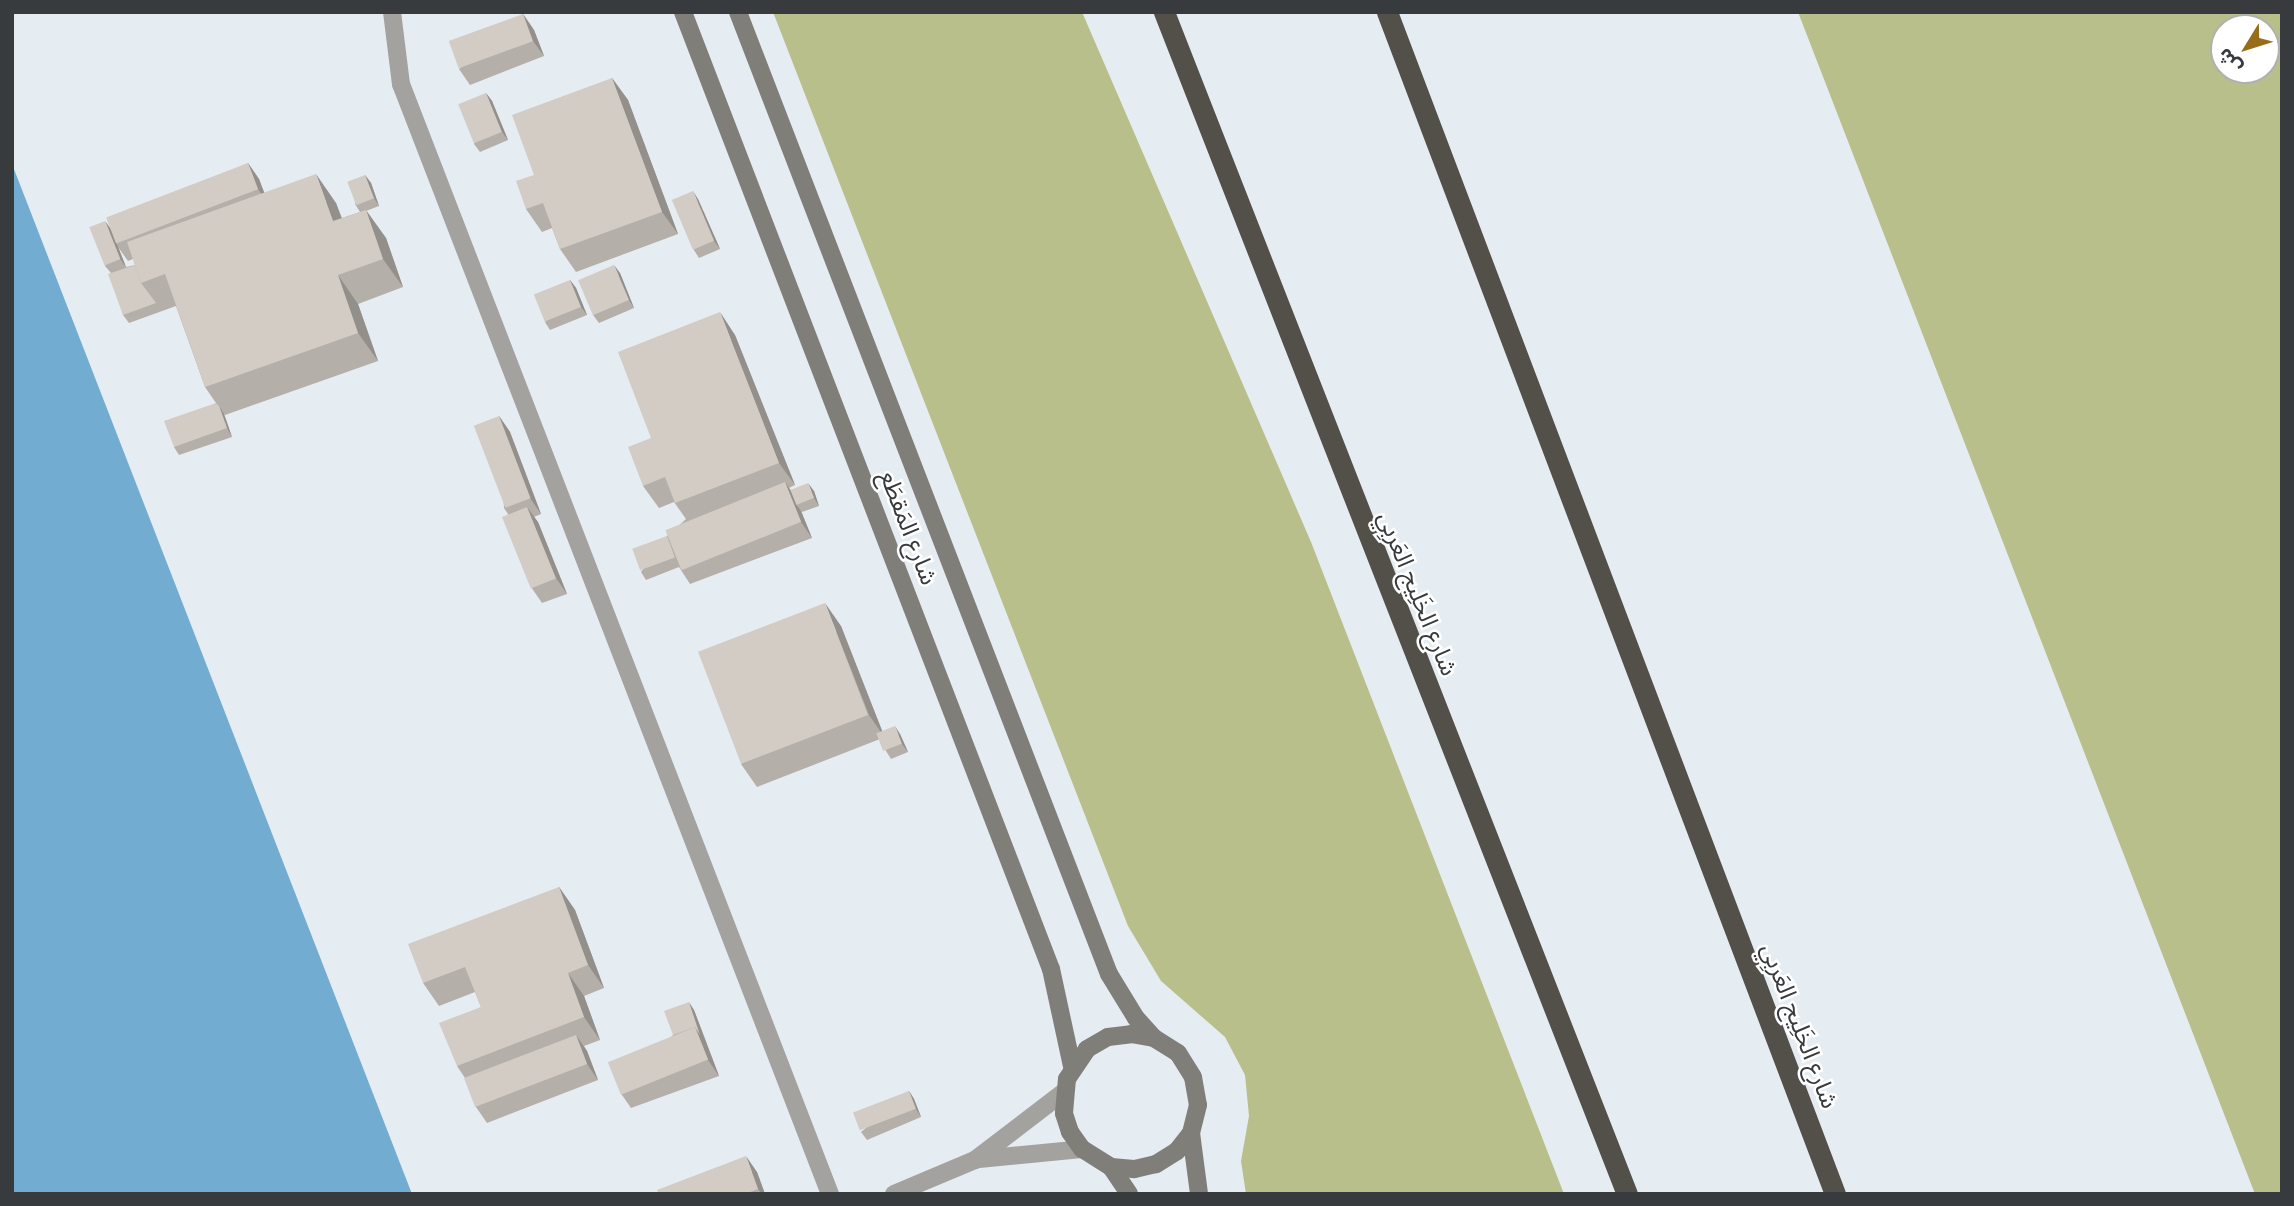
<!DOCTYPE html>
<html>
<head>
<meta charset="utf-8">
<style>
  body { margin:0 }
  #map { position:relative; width:2294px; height:1206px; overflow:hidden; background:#e5ecf2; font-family:"Fira Sans Condensed","Noto Sans Arabic",sans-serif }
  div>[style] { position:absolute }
  .green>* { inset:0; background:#b9bf8a }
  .water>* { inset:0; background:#73acd1 }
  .lane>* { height:18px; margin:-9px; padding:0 9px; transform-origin:9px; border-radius:9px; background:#a3a29e }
  .secondary>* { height:18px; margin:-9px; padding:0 9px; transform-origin:9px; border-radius:9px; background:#807e79 }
  .highway>* { height:21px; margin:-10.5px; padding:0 10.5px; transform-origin:10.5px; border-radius:10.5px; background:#535049 }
  .wall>* { inset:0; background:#b5afa9 }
  .shaded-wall>* { inset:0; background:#938f8a }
  .building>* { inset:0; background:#d2ccc5; transform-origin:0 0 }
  span { translate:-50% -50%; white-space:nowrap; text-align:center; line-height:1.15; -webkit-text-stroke:5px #fff; paint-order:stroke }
  .street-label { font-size:24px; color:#383b3d }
  .frame { position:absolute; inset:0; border:14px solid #383b3d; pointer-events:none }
  .north { position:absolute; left:2210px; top:14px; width:70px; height:70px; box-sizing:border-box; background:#fff; border:2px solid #afb1b1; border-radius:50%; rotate:232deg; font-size:19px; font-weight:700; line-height:28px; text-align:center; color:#383b3d }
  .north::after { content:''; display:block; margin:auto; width:24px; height:32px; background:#986d1a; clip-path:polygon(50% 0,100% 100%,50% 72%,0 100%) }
</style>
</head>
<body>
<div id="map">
  <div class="green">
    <i style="clip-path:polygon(773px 12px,1082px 12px,1311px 542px,1564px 1194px,1246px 1194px,1241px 1161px,1249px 1116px,1245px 1075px,1225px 1037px,1161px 981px,1128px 926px)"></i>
    <i style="clip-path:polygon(evenodd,1798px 12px,2282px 12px,2282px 1194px,2255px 1194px,1798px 12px,2224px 28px,2266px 28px,2266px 70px,2224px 70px,2224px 28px)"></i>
  </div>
  <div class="water">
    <i style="clip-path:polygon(12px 164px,412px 1194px,12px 1194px)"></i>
  </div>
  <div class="lane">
    <i style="left:392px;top:12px;width:73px;rotate:82.9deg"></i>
    <i style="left:401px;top:84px;width:1190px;rotate:68.87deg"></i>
    <i style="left:979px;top:1159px;width:103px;rotate:-5.5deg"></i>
    <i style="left:894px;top:1194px;width:88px;rotate:-22.8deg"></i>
    <i style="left:975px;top:1160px;width:112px;rotate:-37.4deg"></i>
  </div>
  <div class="secondary">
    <i style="left:683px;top:12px;width:1025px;rotate:68.97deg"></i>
    <i style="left:1051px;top:969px;width:99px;rotate:77.8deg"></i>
    <i style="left:738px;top:12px;width:1031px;rotate:68.91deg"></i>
    <i style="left:1109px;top:974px;width:52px;rotate:58.5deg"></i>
    <i style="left:1136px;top:1018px;width:27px;rotate:48deg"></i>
    <i style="left:1154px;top:1038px;width:28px;rotate:32deg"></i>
    <i style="left:1178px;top:1053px;width:28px;rotate:58deg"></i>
    <i style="left:1193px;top:1077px;width:28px;rotate:80deg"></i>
    <i style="left:1198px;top:1105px;width:29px;rotate:104deg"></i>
    <i style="left:1191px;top:1133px;width:23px;rotate:128deg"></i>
    <i style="left:1177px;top:1151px;width:25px;rotate:148deg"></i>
    <i style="left:1156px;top:1164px;width:23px;rotate:167deg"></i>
    <i style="left:1134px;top:1169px;width:23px;rotate:-175deg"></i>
    <i style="left:1111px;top:1167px;width:34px;rotate:-148deg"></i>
    <i style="left:1082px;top:1149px;width:21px;rotate:-125deg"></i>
    <i style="left:1070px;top:1132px;width:20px;rotate:-108deg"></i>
    <i style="left:1064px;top:1113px;width:34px;rotate:-85deg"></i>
    <i style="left:1067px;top:1079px;width:36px;rotate:-56deg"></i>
    <i style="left:1087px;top:1049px;width:24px;rotate:-30deg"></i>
    <i style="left:1108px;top:1037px;width:23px;rotate:-7deg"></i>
    <i style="left:1131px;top:1034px;width:23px;rotate:10deg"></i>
    <i style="left:1191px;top:1133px;width:62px;rotate:82.5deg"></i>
    <i style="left:1111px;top:1167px;width:32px;rotate:56deg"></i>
  </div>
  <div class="highway">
    <i style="left:1164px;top:12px;width:1269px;rotate:68.61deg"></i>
    <i style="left:1387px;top:12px;width:1264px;rotate:69.24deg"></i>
  </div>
  <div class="wall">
    <i style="clip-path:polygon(523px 14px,534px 30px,544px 56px,470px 85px,459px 69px)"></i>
    <i style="clip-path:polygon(612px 78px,628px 100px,678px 234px,576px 272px,560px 249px,552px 228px,542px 232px,526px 209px,534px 175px)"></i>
    <i style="clip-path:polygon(486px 93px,492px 101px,508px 140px,480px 152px,474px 144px)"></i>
    <i style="clip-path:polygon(evenodd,248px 163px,259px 179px,264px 193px,336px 203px,342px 218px,360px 212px,355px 204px,365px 175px,371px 183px,379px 206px,366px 211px,386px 238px,403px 287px,358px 304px,378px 361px,225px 415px,224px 414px,232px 437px,179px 455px,174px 447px,216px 403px,205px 387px,176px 306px,129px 323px,123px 315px,111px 273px,105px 266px,110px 228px,248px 163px,118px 247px,128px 261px,133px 259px,135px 265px,126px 267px,118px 247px)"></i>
    <i style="clip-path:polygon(698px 199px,720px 249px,699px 258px,694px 250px)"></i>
    <i style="clip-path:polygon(620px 273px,634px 308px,599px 323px,593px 315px)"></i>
    <i style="clip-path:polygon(570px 280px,576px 288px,587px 315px,550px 330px,545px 322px)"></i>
    <i style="clip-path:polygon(735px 335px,795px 485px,789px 488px,790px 490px,814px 491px,819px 506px,802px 512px,801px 511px,812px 538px,690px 584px,679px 567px,646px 580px,641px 572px,667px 536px,686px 519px,674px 502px,659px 508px,643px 486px,651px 438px)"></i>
    <i style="clip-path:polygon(499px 416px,510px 432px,541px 514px,534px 517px,538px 522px,567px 594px,542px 603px,531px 587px,508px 514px,504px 508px)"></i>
    <i style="clip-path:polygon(841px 626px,882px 732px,900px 734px,908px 752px,891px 759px,886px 751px,880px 739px,757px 787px,741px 764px)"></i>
    <i style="clip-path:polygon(559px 887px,575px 910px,604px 988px,584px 996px,600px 1040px,584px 1046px,587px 1051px,598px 1080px,487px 1123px,476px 1107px,465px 1078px,457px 1066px,481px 1007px,475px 992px,439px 1006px,423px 983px)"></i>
    <i style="clip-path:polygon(694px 1010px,719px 1076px,631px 1108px,620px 1092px,673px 1035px)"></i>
    <i style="clip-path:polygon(909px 1091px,914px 1099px,921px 1117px,867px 1140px,861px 1132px)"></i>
    <i style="clip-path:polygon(757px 1172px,765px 1194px,659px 1194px)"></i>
  </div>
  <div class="shaded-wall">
    <i style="clip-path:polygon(523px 14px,534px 30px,544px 56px,533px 41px)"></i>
    <i style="clip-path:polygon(612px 78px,628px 100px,678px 234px,662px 212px)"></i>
    <i style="clip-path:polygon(486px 93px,492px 101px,508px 140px,502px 132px)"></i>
    <i style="clip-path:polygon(248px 163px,259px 179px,269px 205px,258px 189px)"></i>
    <i style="clip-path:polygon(316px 174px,336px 203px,353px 250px,333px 221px)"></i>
    <i style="clip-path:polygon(365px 175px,371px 183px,379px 206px,374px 198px)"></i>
    <i style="clip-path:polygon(693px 191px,698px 199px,720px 249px,714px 241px)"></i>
    <i style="clip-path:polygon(366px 210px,386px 238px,403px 287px,383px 259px)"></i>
    <i style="clip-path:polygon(105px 221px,111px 229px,126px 267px,120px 259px)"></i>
    <i style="clip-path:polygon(614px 265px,620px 273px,634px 308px,629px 300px)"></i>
    <i style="clip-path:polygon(338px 275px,358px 304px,378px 361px,358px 333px)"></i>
    <i style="clip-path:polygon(570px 280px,576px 288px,587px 315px,581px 307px)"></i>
    <i style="clip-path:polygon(720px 312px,735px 335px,795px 485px,779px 463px)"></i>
    <i style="clip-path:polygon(219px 406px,224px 414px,232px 437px,227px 428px)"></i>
    <i style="clip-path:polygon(499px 416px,510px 432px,541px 514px,530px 498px)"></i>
    <i style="clip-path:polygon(785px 482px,796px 498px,796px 504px,801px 511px,812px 538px,801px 522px)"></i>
    <i style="clip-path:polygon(808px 483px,814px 491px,819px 506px,814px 498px)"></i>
    <i style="clip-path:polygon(527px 507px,538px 522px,567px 594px,556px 578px)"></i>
    <i style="clip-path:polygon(825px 603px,841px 626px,885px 738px,869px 715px)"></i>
    <i style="clip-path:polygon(895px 726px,900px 734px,908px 752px,902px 744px)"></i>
    <i style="clip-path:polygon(559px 887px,575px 910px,604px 988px,588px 965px)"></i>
    <i style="clip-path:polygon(568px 973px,584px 996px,600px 1040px,584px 1017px)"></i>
    <i style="clip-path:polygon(689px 1002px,694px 1010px,719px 1076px,708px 1060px,695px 1027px)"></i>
    <i style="clip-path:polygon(576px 1035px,587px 1051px,598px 1080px,587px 1064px)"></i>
    <i style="clip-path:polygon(909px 1091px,914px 1099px,921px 1117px,916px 1109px)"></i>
    <i style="clip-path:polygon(746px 1156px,757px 1172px,765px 1194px,762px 1194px,758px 1189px)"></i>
  </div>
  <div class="building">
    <i style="left:523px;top:14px;width:29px;height:79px;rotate:70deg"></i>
    <i style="clip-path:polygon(612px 78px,662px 212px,560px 249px,543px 203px,526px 209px,516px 181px,534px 175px,512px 115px)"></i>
    <i style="left:486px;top:93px;width:42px;height:30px;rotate:68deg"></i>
    <i style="left:248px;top:163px;width:28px;height:152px;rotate:69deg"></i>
    <i style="clip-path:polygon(316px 174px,333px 221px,366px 210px,383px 259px,338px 275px,358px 333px,205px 387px,165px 274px,141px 283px,127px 242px)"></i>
    <i style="left:365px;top:175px;width:25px;height:19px;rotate:69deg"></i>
    <i style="left:693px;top:191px;width:54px;height:23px;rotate:67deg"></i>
    <i style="left:105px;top:221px;width:41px;height:17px;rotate:68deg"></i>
    <i style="clip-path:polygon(135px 265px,141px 283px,156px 303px,123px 315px,108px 274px)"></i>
    <i style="left:614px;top:265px;width:38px;height:39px;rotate:67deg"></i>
    <i style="left:570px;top:280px;width:29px;height:39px;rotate:68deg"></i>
    <i style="clip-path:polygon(720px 312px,779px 463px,675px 503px,665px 477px,643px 486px,628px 447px,651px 438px,618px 352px)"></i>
    <i style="clip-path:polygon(216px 403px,219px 406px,227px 428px,174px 447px,164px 421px)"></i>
    <i style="left:499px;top:416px;width:88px;height:27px;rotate:69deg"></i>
    <i style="left:785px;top:482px;width:43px;height:129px;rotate:68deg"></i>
    <i style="left:808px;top:483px;width:16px;height:19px;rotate:68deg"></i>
    <i style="left:527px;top:507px;width:77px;height:27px;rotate:68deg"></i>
    <i style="left:667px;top:536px;width:23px;height:37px;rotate:70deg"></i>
    <i style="left:825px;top:603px;width:120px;height:136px;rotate:69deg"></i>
    <i style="left:895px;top:726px;width:19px;height:20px;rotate:69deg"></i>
    <i style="clip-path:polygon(559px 887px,588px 965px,568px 973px,584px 1017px,457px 1066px,439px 1023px,481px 1007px,465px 967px,423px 983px,408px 944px)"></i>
    <i style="clip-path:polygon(689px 1002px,700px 1035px,695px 1027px,673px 1035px,664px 1011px)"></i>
    <i style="left:695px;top:1027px;width:35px;height:94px;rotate:68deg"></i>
    <i style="left:576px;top:1035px;width:31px;height:120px;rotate:69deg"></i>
    <i style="left:909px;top:1091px;width:19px;height:60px;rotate:69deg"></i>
    <i style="clip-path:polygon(746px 1156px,758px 1189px,745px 1194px,659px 1194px,657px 1190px)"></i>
  </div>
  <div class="street-label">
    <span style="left:908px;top:528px;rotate:69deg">شارع المَقطَع</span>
    <span style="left:1417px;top:594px;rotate:68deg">شارع الخَلِيج العَربِي</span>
    <span style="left:1799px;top:1026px;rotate:69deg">شارع الخَلِيج العَربِي</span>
  </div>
  <div class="frame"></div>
  <div class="north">ش</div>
</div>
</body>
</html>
